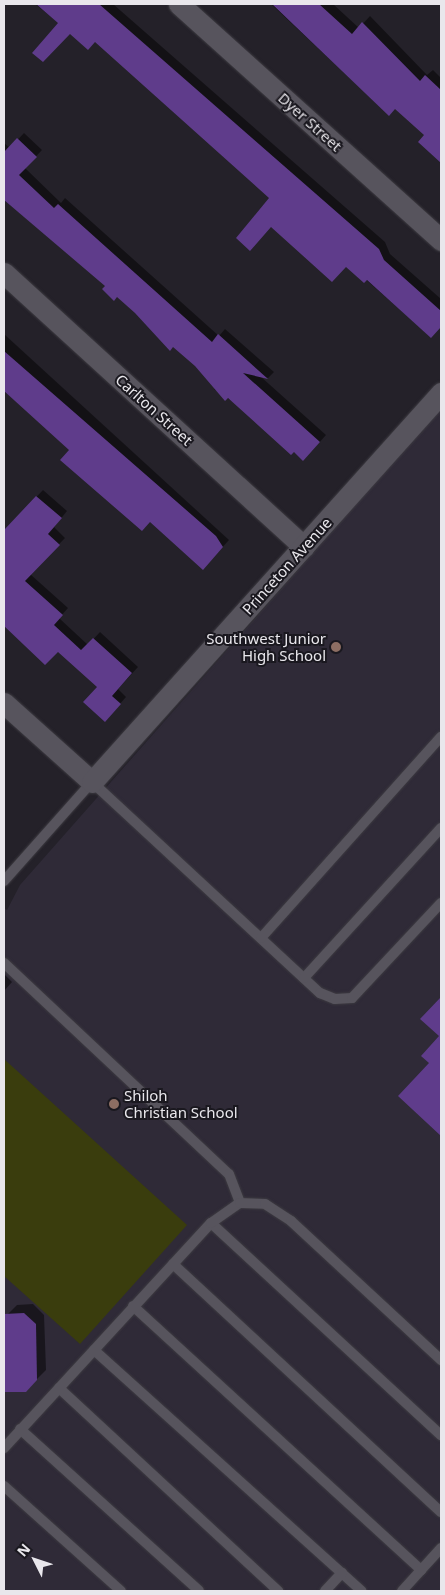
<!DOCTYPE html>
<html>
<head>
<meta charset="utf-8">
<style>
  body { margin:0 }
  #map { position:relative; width:445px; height:1595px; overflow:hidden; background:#242129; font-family:"Noto Sans",sans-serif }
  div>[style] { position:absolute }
  .built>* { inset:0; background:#2f2a37 }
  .green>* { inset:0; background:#3a3d0d }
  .shadow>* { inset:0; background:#0007 }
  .building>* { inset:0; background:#5f3c8b }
  .roads { filter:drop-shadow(0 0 1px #3d3b41) drop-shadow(0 0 1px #3d3b41) }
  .lane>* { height:10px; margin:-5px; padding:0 5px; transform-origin:5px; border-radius:5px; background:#57545d }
  .street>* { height:21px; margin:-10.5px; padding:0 10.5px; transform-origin:10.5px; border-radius:10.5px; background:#57545d }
  .dots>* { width:14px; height:14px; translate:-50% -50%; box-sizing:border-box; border:2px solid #1a181f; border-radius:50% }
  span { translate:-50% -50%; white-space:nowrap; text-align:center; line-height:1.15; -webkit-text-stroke:4px #1a181f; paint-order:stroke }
  .street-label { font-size:15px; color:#e9e7ec }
  .poi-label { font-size:15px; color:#e9e7ec }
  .right { translate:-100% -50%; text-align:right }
  .left { translate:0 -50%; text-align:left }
  .frame { position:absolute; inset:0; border:5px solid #e9e7ec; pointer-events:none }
  .north { position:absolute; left:10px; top:1535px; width:50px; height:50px; -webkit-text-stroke:4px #1a181f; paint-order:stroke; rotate:311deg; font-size:14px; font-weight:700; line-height:20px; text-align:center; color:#e9e7ec }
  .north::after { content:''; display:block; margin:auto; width:18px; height:22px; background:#e9e7ec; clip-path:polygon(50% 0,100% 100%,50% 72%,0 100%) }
</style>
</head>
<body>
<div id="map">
  <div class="built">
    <i style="clip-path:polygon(441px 408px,441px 1591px,4px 1591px,4px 908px,7px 910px,20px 885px)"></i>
  </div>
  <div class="green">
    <i style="clip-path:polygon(4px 1059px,187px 1225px,80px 1344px,4px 1276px)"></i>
  </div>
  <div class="shadow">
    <i style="clip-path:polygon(35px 4px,113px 4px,385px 242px,390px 254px,441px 299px,441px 326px,431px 337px,95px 41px,59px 23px)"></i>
    <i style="clip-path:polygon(271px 4px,333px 4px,359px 28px,370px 16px,427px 75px,433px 70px,441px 78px,441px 152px,436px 157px,426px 135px,395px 108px,388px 114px)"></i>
    <i style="clip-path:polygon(24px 133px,42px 150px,25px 168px,61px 203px,65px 198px,219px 336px,225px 329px,274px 372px,268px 378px,260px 376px,326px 435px,310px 453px,214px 389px,218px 386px,107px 285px,4px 200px,4px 143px,10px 148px)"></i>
    <i style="clip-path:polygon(4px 334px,229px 540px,209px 562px,4px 391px)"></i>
    <i style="clip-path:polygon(43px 490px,67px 511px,54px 527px,65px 538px,30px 574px,68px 608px,59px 618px,88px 645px,100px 632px,138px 667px,118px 689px,126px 697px,111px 714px,98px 687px,58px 650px,45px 664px,4px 626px,4px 527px,6px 529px)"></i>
    <i style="clip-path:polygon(4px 974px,12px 982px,4px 991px)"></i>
    <i style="clip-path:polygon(441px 998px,441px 1134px,400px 1096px,431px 1063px,441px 1036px,422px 1019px)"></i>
    <i style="clip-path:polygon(33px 1304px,44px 1315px,46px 1370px,25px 1391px,9px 1391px,4px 1387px,4px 1318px,17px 1305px)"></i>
  </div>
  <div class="building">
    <i style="clip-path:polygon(36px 4px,99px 4px,379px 249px,384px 260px,441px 311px,441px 327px,431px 338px,367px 280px,364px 283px,346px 267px,332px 282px,271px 227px,250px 251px,236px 238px,269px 198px,95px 42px,88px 50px,70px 34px,43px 62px,32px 53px,58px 23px)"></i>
    <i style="clip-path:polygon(272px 4px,319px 4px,352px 34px,362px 22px,420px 81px,425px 75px,441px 90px,441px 163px,418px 142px,424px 135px,395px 109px,389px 116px)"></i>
    <i style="clip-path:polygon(17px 138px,37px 157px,19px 175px,54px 208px,58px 204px,212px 342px,218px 334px,268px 379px,243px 373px,320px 442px,303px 461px,294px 452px,291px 455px,228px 398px,225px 401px,195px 366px,173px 347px,170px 351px,135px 313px,117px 297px,114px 301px,102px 289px,105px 286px,4px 200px,4px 152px)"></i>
    <i style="clip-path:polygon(4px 351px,216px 536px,223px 547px,203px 570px,150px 522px,142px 531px,60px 460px,69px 450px,4px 391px)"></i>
    <i style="clip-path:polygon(36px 496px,62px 518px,48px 534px,60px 545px,25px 581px,63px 615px,54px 625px,81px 650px,93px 638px,132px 673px,112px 696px,121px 704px,105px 722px,83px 702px,97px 687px,58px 652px,45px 665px,4px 626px,4px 530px)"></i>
    <i style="clip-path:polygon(441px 997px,441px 1136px,398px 1096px,429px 1063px,421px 1056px,439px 1036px,420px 1019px)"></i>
    <i style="clip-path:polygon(24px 1313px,36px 1324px,37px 1380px,26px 1392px,4px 1392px,4px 1314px)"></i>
  </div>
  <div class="roads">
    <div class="lane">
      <i style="left:4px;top:881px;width:132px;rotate:-48.4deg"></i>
      <i style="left:92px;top:782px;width:311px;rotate:42.8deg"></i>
      <i style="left:320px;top:993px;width:16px;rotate:22deg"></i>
      <i style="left:335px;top:999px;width:17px;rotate:-3deg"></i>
      <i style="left:352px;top:998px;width:130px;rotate:-46.9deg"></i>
      <i style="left:261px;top:938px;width:270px;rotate:-48.2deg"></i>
      <i style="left:4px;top:963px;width:308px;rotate:43.2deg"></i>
      <i style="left:229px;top:1174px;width:31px;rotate:69deg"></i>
      <i style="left:304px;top:978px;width:203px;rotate:-47.6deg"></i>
      <i style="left:211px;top:1223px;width:313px;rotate:42.7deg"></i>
      <i style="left:173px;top:1264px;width:365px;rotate:42.8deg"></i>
      <i style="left:133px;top:1306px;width:391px;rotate:42.5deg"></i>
      <i style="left:94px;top:1350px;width:360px;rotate:42deg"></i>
      <i style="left:59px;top:1388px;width:299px;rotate:42.8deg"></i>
      <i style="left:20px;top:1429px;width:241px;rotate:42.1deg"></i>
      <i style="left:4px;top:1448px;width:306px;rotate:-47.4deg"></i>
      <i style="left:211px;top:1223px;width:35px;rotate:-35deg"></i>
      <i style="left:240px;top:1203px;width:25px;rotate:2deg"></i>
      <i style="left:265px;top:1204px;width:31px;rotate:33deg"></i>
      <i style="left:291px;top:1221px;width:205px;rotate:42.8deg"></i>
      <i style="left:4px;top:1486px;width:157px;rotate:41.9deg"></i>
      <i style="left:325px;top:1591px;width:25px;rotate:-47deg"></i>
      <i style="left:402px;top:1591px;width:58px;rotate:-47.8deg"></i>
    </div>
    <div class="street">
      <i style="left:179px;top:4px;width:353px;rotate:42deg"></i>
      <i style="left:4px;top:273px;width:406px;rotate:42.4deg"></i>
      <i style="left:4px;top:703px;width:118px;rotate:41.9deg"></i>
      <i style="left:92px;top:782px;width:523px;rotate:-48.1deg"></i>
    </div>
  </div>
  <div class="dots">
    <i style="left:336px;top:647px;background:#8d6e63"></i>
    <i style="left:114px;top:1104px;background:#8d6e63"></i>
  </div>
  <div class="street-label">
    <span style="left:310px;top:122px;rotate:42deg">Dyer Street</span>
    <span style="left:154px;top:410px;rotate:42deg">Carlton Street</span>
    <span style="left:287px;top:566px;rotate:-48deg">Princeton Avenue</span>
  </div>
  <div class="poi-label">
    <span class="right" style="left:326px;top:647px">Southwest Junior<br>High School</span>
    <span class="left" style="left:124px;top:1104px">Shiloh<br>Christian School</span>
  </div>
  <div class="frame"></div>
  <div class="north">N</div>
</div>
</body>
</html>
